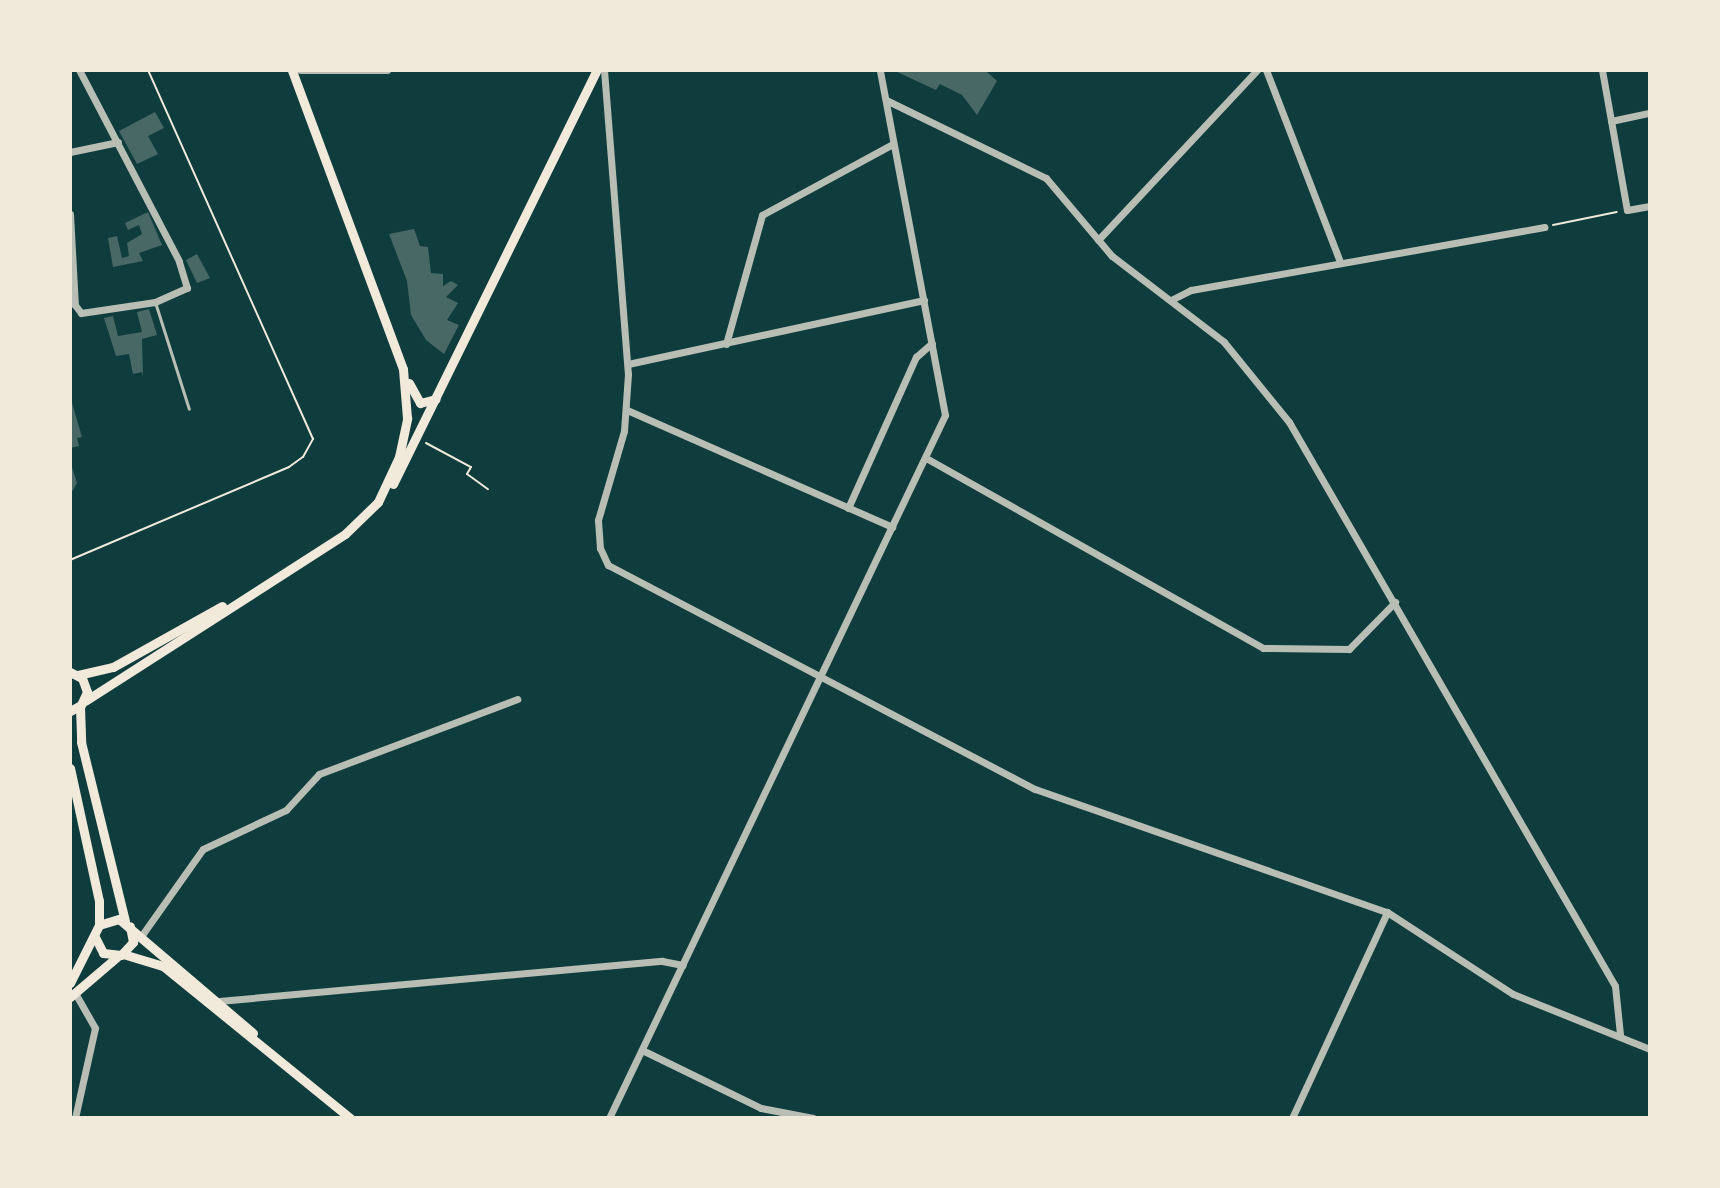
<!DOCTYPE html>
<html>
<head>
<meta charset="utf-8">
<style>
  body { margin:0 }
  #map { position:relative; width:1720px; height:1188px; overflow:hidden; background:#0f3d3e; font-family:"Public Sans",sans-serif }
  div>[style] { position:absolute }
  .building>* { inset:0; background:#486865 }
  .path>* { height:2px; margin:-1px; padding:0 1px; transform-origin:1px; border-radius:1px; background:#f1e9da }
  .service>* { height:3px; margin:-1.5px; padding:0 1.5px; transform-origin:1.5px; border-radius:1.5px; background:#b8beb3 }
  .minor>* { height:7px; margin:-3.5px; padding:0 3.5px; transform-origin:3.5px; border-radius:3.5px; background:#b8beb3 }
  .secondary>* { height:9px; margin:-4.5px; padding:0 4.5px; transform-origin:4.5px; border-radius:4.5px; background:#f1e9da }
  span { translate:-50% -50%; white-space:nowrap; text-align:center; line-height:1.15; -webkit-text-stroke:8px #f1e9da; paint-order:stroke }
  .frame { position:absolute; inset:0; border:72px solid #f1e9da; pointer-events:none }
</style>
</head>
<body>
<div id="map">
  <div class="building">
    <i style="clip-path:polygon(893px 70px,985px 70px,997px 81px,977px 115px,962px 95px,940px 84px,936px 90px)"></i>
    <i style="clip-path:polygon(155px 112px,164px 128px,148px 136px,158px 154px,137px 164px,119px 131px)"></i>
    <i style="clip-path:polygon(148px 212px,162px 245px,139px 253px,143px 261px,113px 267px,108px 238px,117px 236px,122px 258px,129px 256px,127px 243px,142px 234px,139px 225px,128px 230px,125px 223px)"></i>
    <i style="clip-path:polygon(414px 229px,420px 246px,428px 247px,431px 273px,443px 274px,443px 286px,451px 281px,458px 285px,446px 297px,458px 303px,447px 320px,459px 325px,444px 354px,426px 340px,411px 315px,407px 281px,389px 234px)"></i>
    <i style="clip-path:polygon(197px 254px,210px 278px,197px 283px,186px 260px)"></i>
    <i style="clip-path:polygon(149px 309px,157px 335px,142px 339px,143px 377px,142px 372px,133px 374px,129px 354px,116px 356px,104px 318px,113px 316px,118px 336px,142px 332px,137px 312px)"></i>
    <i style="clip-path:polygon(70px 396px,82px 437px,77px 438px,79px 446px,70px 448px)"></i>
    <i style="clip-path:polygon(70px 461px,77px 483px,70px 495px)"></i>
  </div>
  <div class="path">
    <i style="left:1553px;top:225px;width:65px;rotate:-11.5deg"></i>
    <i style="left:426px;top:443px;width:51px;rotate:28.1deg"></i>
    <i style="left:471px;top:467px;width:8px;rotate:120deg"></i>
    <i style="left:467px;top:474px;width:26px;rotate:36deg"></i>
    <i style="left:70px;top:560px;width:238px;rotate:-23deg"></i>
    <i style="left:289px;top:467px;width:17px;rotate:-36deg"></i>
    <i style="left:303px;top:457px;width:21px;rotate:-61deg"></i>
    <i style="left:313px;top:439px;width:404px;rotate:-114.1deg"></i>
  </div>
  <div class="service">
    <i style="left:155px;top:302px;width:112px;rotate:72.4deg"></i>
  </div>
  <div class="minor">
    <i style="left:300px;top:70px;width:87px"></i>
    <i style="left:604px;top:70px;width:305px;rotate:85.5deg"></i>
    <i style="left:628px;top:374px;width:57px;rotate:94deg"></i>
    <i style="left:624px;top:431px;width:93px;rotate:106.3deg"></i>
    <i style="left:598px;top:520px;width:28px;rotate:86deg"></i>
    <i style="left:600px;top:548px;width:19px;rotate:65deg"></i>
    <i style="left:608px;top:565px;width:482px;rotate:27.7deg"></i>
    <i style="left:1035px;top:789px;width:373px;rotate:19.3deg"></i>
    <i style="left:1387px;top:912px;width:150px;rotate:33.1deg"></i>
    <i style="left:1513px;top:994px;width:148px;rotate:21.9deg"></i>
    <i style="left:1266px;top:70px;width:206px;rotate:68.9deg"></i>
    <i style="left:1602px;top:70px;width:142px;rotate:79.9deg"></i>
    <i style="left:1627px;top:210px;width:23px;rotate:-10deg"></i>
    <i style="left:886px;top:100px;width:178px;rotate:26deg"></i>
    <i style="left:1046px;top:178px;width:102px;rotate:49.8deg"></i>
    <i style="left:1112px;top:256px;width:141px;rotate:37.5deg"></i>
    <i style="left:1224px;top:342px;width:103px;rotate:50.9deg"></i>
    <i style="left:1289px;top:422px;width:651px;rotate:59.97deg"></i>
    <i style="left:1615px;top:986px;width:48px;rotate:84.1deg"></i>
    <i style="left:1611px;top:121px;width:40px;rotate:-12deg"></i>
    <i style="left:70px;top:152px;width:49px;rotate:-11.8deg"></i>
    <i style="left:70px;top:214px;width:91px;rotate:86.9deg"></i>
    <i style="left:75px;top:305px;width:10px;rotate:53deg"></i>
    <i style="left:81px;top:313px;width:75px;rotate:-8.5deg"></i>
    <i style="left:155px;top:302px;width:35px;rotate:-24deg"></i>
    <i style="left:187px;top:288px;width:28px;rotate:-107deg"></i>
    <i style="left:179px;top:261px;width:216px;rotate:-117.6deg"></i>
    <i style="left:1098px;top:240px;width:233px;rotate:-46.9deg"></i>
    <i style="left:1171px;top:300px;width:22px;rotate:-27deg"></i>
    <i style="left:1191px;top:290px;width:359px;rotate:-10.1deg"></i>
    <i style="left:726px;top:344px;width:134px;rotate:-74.4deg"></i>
    <i style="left:762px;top:215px;width:149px;rotate:-28.5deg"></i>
    <i style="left:628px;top:364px;width:303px;rotate:-12.2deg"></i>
    <i style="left:627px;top:410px;width:290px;rotate:23.8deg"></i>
    <i style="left:926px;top:458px;width:387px;rotate:29.4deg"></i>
    <i style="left:1263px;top:648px;width:86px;rotate:0.7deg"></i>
    <i style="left:1349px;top:649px;width:66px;rotate:-45.6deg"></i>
    <i style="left:848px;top:508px;width:166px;rotate:-65.8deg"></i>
    <i style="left:916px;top:357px;width:21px;rotate:-41deg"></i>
    <i style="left:142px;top:935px;width:105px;rotate:-54.7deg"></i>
    <i style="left:203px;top:849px;width:92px;rotate:-25.2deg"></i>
    <i style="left:286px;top:810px;width:49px;rotate:-47.5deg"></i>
    <i style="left:319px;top:774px;width:212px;rotate:-20.7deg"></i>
    <i style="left:219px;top:1001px;width:445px;rotate:-5.2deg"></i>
    <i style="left:662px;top:961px;width:21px;rotate:11deg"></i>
    <i style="left:642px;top:1050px;width:132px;rotate:26deg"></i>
    <i style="left:761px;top:1108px;width:53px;rotate:10.9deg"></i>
    <i style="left:75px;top:1118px;width:92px;rotate:-77.5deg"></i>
    <i style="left:95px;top:1028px;width:40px;rotate:-119.7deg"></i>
    <i style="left:609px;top:1118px;width:779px;rotate:-64.45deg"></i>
    <i style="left:945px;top:415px;width:351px;rotate:-100.7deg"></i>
    <i style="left:1292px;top:1118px;width:227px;rotate:-65.2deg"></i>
  </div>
  <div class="secondary">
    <i style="left:409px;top:383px;width:23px;rotate:61deg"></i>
    <i style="left:420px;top:403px;width:16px;rotate:-14deg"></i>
    <i style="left:393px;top:484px;width:462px;rotate:-63.8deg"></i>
    <i style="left:70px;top:672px;width:13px;rotate:27deg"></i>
    <i style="left:82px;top:678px;width:15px;rotate:70deg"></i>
    <i style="left:87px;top:692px;width:14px;rotate:115deg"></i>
    <i style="left:81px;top:705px;width:13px;rotate:151deg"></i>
    <i style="left:78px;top:675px;width:36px;rotate:-13deg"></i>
    <i style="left:113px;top:667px;width:125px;rotate:-29.2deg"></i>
    <i style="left:85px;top:701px;width:309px;rotate:-32.7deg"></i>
    <i style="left:345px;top:534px;width:46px;rotate:-44.1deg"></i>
    <i style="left:378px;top:502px;width:50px;rotate:-65deg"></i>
    <i style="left:399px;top:457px;width:40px;rotate:-78deg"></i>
    <i style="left:407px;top:418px;width:49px;rotate:-94.7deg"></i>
    <i style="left:403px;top:369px;width:319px;rotate:-110.4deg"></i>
    <i style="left:80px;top:707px;width:35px;rotate:88deg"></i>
    <i style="left:81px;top:742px;width:184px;rotate:76.2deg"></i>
    <i style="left:70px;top:768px;width:136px;rotate:77.7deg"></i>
    <i style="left:99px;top:901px;width:24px;rotate:90deg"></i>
    <i style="left:95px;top:937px;width:18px;rotate:63deg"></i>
    <i style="left:103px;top:953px;width:18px;rotate:6deg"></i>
    <i style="left:121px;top:955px;width:18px;rotate:-47deg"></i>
    <i style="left:133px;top:942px;width:16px;rotate:-101deg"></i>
    <i style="left:123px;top:954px;width:42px;rotate:16.7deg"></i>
    <i style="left:163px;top:966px;width:241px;rotate:39.1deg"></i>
    <i style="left:70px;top:983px;width:65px;rotate:-63.4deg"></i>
    <i style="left:99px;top:925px;width:21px;rotate:-17deg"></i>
    <i style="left:119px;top:919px;width:176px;rotate:40.4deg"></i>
    <i style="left:70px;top:997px;width:63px;rotate:-40.5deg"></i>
  </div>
  <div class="frame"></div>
</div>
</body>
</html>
